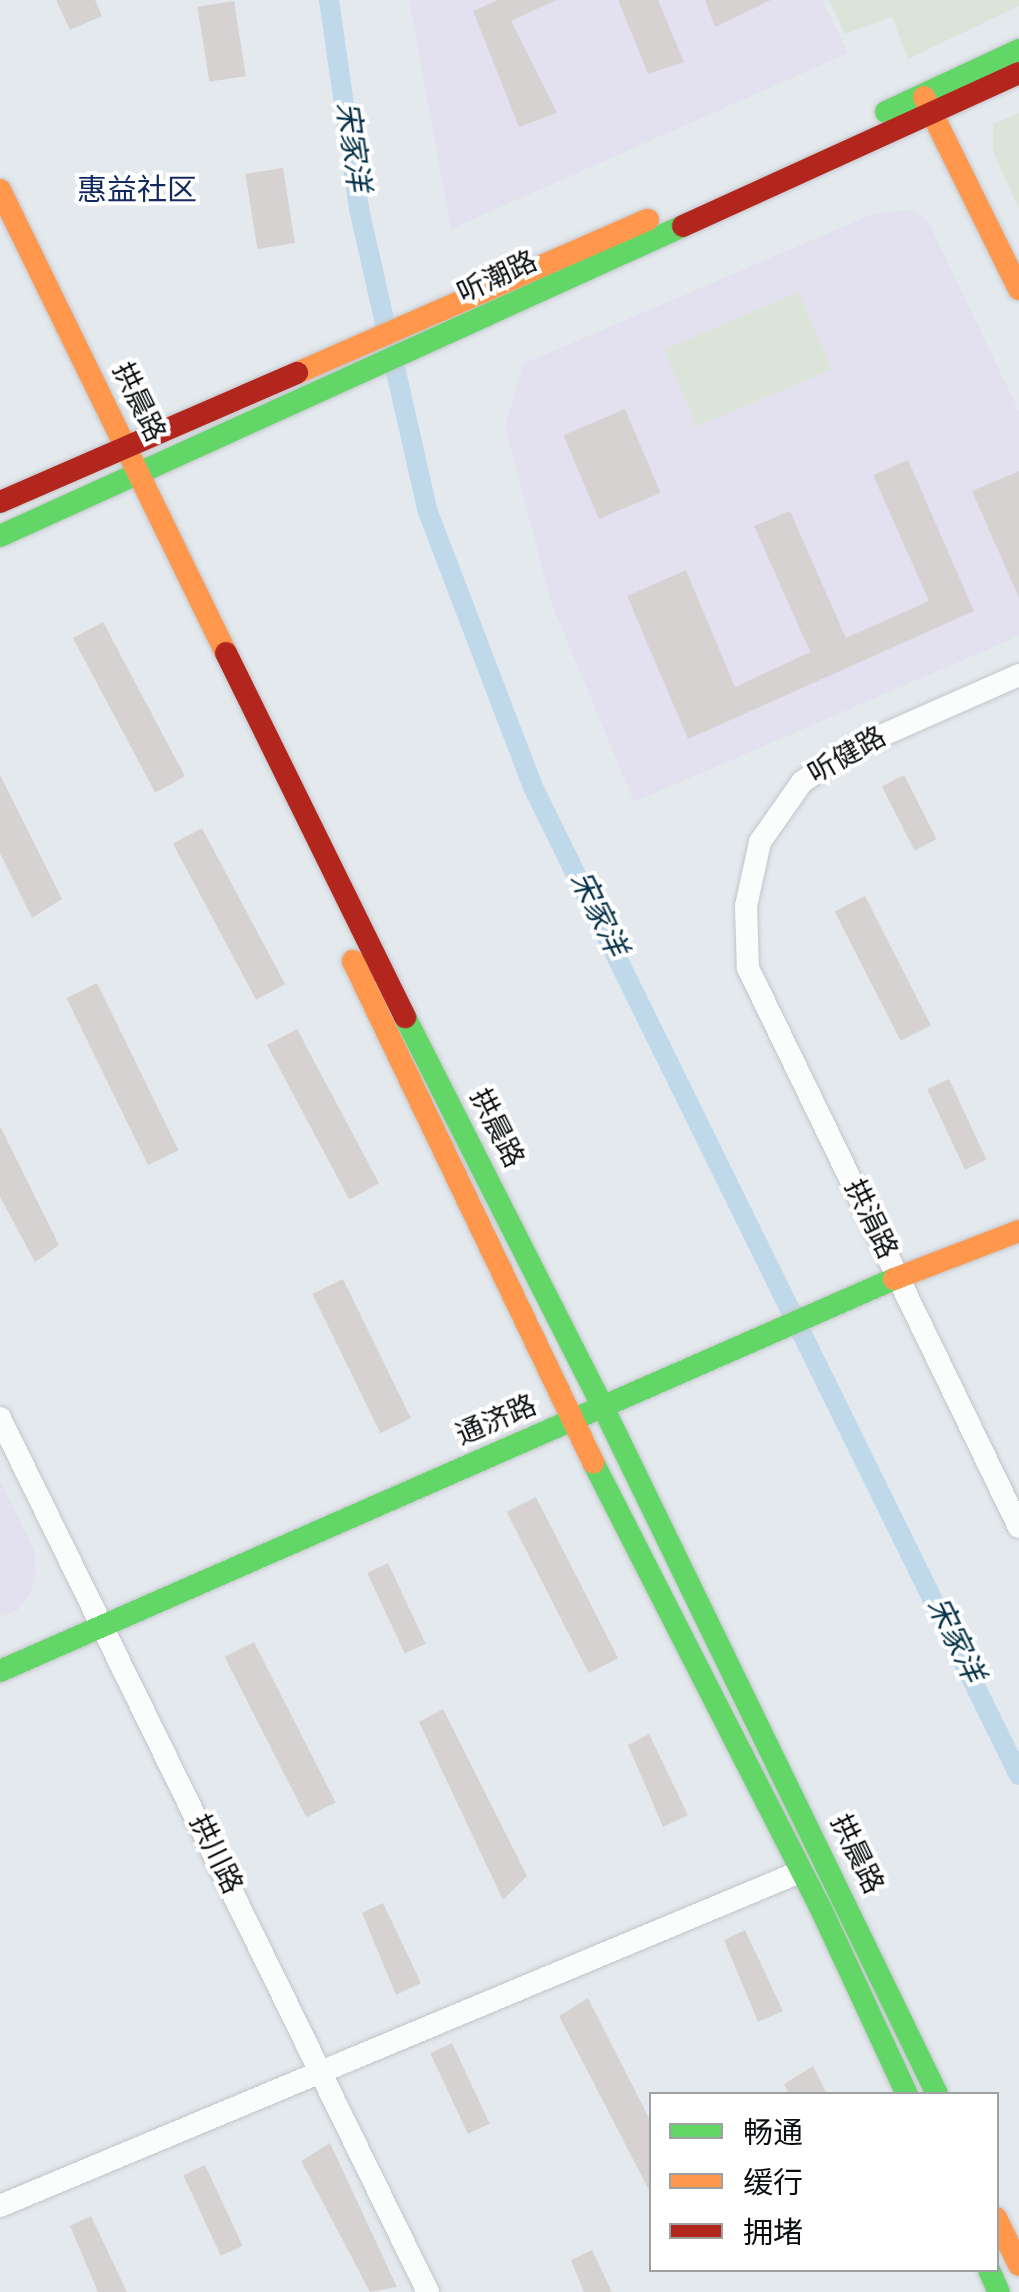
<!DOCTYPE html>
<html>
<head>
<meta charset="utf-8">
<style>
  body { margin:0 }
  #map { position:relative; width:1019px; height:2292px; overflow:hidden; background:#e4e9ee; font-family:Overpass,"Noto Sans SC",sans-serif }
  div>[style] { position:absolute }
  .education>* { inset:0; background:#e3e1ef }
  .green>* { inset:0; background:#dce4da; transform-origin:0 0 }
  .canal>* { height:20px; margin:-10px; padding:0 10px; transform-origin:10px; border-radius:10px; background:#c0d9ea }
  .building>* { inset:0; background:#d7d2d2; transform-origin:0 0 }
  .roads { filter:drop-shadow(0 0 2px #c2c6c9) drop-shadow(0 0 2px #c2c6c9) }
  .street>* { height:22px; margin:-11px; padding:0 11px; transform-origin:11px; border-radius:11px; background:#fbfcfc }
  .fast>* { height:22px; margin:-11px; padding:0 11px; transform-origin:11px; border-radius:11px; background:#63d668 }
  .slow>* { height:22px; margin:-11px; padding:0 11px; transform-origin:11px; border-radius:11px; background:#ff974d }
  .jam>* { height:22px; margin:-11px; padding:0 11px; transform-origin:11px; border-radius:11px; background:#b3261e }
  span { translate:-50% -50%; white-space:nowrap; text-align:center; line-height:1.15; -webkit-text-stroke:8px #fff; paint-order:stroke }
  .street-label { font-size:28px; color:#0c0f11 }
  .water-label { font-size:30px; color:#043147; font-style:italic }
  .neighbourhood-label { font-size:30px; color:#11295f }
  .legend { position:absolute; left:649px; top:2092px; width:350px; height:180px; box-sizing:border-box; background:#fff; border:2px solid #9e9fa0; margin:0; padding:12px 18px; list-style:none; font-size:30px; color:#0c0f11 }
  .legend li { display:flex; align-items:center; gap:20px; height:50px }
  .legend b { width:50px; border:2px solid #9e9fa0 }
</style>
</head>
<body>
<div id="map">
  <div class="education">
    <i style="clip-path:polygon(409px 0,822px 0,848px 53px,451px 229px)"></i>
    <i style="clip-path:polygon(910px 210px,927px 219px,1019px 411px,1019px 636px,634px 802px,551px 602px,505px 426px,523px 364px,873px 214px)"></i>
    <i style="clip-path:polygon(0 1480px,34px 1550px,36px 1574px,30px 1595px,18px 1610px,0 1617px)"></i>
  </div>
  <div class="green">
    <i style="clip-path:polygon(829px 0,1019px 0,1019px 6px,908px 59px,892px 17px,845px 34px)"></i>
    <i style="clip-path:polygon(1019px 113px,1019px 209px,993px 151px,993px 124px)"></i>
    <i style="left:799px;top:292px;width:84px;height:147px;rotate:67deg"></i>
  </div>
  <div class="canal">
    <i style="left:329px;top:0;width:211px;rotate:81.8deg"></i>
    <i style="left:359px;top:209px;width:311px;rotate:77.2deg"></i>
    <i style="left:428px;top:512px;width:294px;rotate:69.1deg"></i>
    <i style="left:533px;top:787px;width:1101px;rotate:63.81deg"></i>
  </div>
  <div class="building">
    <i style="clip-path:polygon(56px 0,95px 0,102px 16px,70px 30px)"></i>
    <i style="clip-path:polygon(498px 0,556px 0,511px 21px,557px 113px,519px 127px,473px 11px)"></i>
    <i style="clip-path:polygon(618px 0,658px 0,684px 62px,648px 74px)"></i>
    <i style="clip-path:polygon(705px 0,771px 0,715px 27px)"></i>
    <i style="left:234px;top:1px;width:76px;height:37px;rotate:81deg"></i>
    <i style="left:283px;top:168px;width:76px;height:38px;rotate:81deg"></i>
    <i style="left:625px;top:409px;width:91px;height:67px;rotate:67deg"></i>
    <i style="clip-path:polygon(908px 460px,974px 611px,688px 739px,627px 596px,686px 570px,735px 687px,810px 652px,754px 526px,790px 511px,846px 638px,929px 601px,873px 475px)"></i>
    <i style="clip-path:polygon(1019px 471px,1019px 598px,972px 491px)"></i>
    <i style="left:103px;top:622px;width:175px;height:34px;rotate:62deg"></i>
    <i style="clip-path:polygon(0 775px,62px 899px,32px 918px,0 853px)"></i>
    <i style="left:904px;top:775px;width:72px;height:25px;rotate:63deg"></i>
    <i style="left:202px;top:828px;width:177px;height:33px;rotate:62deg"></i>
    <i style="left:865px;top:896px;width:145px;height:34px;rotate:63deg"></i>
    <i style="left:97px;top:983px;width:186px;height:34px;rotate:64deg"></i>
    <i style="left:297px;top:1029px;width:175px;height:34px;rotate:62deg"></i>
    <i style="left:949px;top:1079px;width:89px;height:24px;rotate:65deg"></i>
    <i style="clip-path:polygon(0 1126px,59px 1245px,35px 1262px,0 1197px)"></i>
    <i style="left:343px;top:1279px;width:155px;height:34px;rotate:64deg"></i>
    <i style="left:536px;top:1497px;width:181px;height:33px;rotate:63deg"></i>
    <i style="left:388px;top:1563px;width:89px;height:23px;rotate:65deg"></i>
    <i style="left:254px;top:1642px;width:180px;height:33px;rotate:63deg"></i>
    <i style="clip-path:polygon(443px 1709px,527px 1876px,503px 1900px,419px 1722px)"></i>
    <i style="clip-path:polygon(649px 1734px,688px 1815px,663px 1827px,628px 1745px)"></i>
    <i style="clip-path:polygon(383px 1903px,421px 1983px,396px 1995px,362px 1913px)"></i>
    <i style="clip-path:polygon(745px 1930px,783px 2011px,758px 2022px,724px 1940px)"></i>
    <i style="clip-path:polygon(588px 1998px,652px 2124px,652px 2196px,559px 2016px)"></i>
    <i style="left:452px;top:2043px;width:89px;height:24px;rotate:65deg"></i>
    <i style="clip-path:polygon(813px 2066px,827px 2094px,789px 2094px,784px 2084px)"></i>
    <i style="clip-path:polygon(330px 2143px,397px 2287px,370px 2292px,301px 2161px)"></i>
    <i style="left:205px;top:2165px;width:89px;height:24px;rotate:65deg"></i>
    <i style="clip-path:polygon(91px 2216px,127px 2292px,98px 2292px,70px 2226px)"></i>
    <i style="clip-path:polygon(592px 2250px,612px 2292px,584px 2292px,571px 2260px)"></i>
  </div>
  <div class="roads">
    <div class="street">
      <i style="left:1019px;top:675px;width:184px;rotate:156.2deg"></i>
      <i style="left:851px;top:749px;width:59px;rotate:146deg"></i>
      <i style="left:802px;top:782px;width:73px;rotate:125deg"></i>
      <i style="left:760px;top:842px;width:66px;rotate:102.3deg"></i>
      <i style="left:746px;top:906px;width:62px;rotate:88.2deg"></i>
      <i style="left:748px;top:968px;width:621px;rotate:64.14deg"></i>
      <i style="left:0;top:1418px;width:973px;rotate:63.91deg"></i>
      <i style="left:0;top:2206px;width:869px;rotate:-22.67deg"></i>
    </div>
    <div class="fast">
      <i style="left:886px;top:112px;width:147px;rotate:-25deg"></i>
      <i style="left:0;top:536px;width:750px;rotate:-24.41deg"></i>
      <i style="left:405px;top:1017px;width:437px;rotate:63.1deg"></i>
      <i style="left:603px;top:1407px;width:764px;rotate:64.07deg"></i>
      <i style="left:593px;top:1462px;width:502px;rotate:62.98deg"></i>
      <i style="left:821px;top:1909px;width:204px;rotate:65.1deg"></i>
      <i style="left:0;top:1671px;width:976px;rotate:-23.68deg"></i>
      <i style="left:989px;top:2270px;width:24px;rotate:66deg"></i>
    </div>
    <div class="slow">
      <i style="left:924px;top:97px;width:214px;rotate:63.7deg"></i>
      <i style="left:0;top:190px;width:515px;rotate:63.98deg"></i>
      <i style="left:297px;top:373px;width:383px;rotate:-23.6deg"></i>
      <i style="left:353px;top:961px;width:556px;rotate:64.4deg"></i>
      <i style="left:894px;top:1279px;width:134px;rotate:-21deg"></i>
      <i style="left:996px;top:2218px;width:52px;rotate:63.9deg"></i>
    </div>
    <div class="jam">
      <i style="left:683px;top:226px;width:369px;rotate:-24.5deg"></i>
      <i style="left:0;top:502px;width:324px;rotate:-23.5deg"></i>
      <i style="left:226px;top:653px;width:406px;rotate:63.8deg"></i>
    </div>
  </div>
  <div class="street-label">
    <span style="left:498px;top:279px;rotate:-25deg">听潮路</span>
    <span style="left:137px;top:403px;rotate:64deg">拱晨路</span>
    <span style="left:848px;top:757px;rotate:-30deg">听健路</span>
    <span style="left:495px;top:1129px;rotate:63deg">拱晨路</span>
    <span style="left:869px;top:1220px;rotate:64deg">拱涓路</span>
    <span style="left:497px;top:1422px;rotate:-23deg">通济路</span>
    <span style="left:214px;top:1855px;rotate:64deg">拱川路</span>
    <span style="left:855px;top:1855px;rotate:64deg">拱晨路</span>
  </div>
  <div class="water-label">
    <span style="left:350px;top:147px;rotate:82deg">宋家洋</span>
    <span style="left:596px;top:915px;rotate:64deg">宋家洋</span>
    <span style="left:953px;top:1641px;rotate:64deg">宋家洋</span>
  </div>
  <div class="neighbourhood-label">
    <span style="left:137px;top:193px">惠益社区</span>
  </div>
  <ul class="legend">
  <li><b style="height:12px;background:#63d668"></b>畅通</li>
  <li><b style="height:12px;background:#ff974d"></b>缓行</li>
  <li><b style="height:12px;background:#b3261e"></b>拥堵</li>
  </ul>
</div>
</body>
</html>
